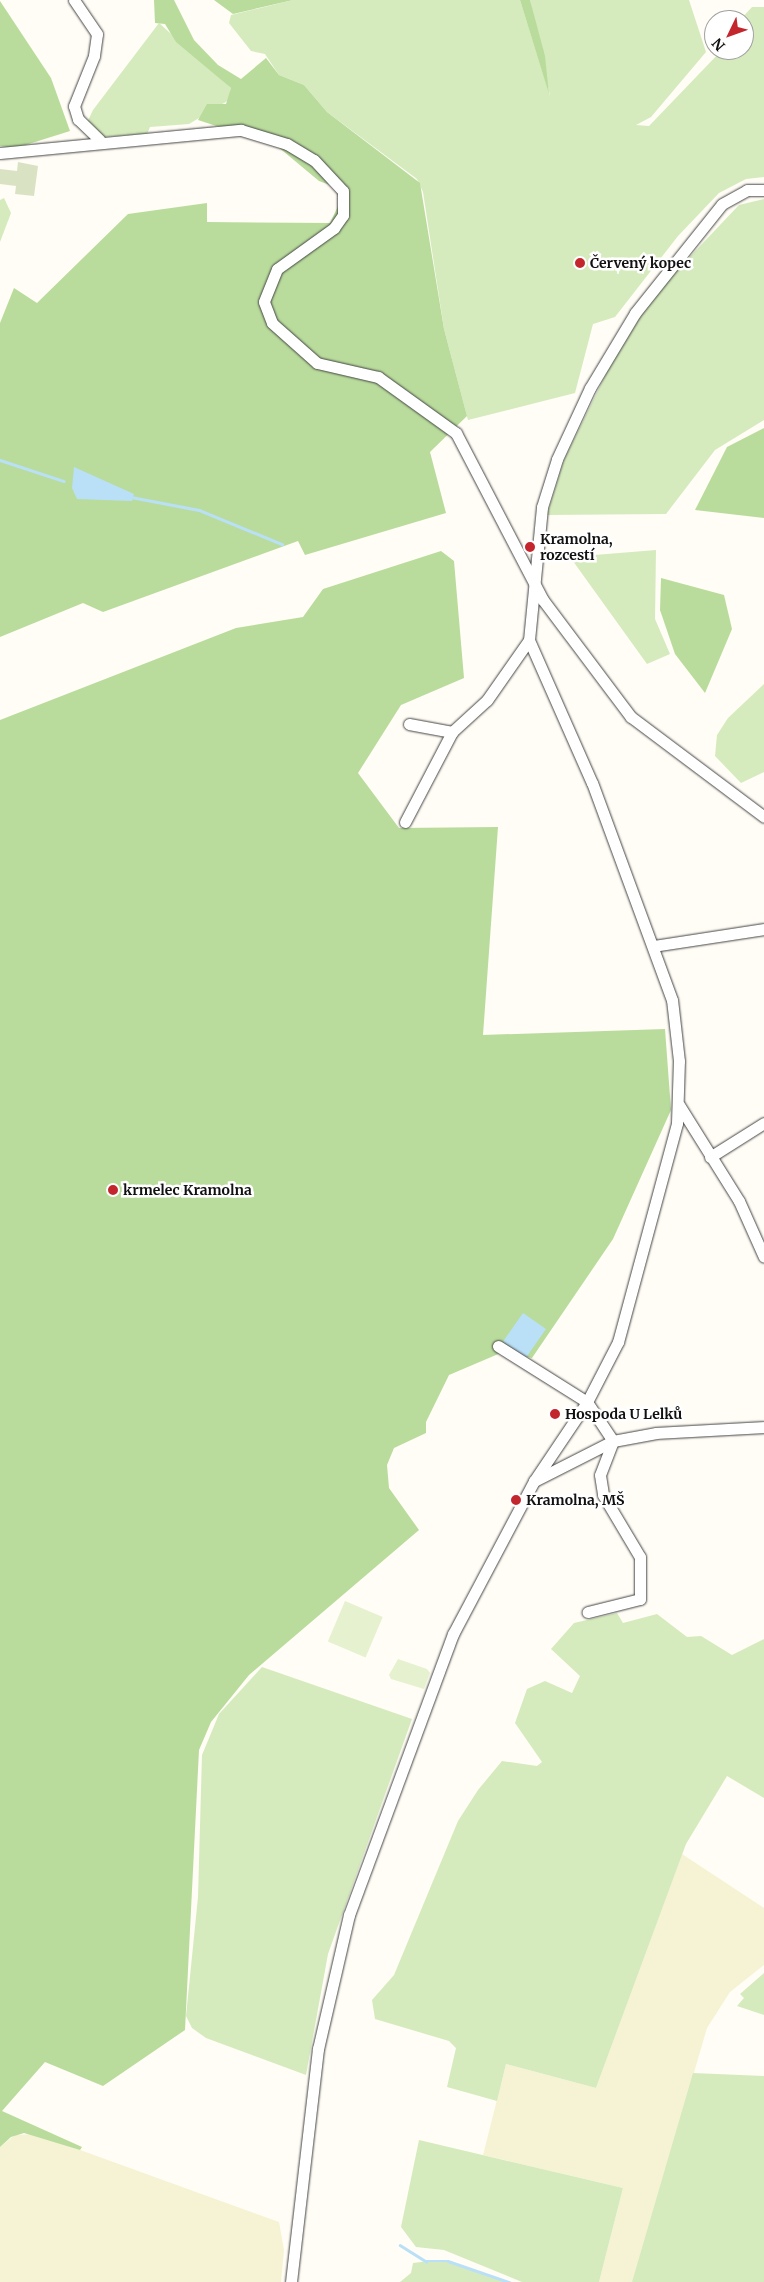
<!DOCTYPE html>
<html>
<head>
<meta charset="utf-8">
<style>
  body { margin:0 }
  #map { position:relative; width:764px; height:2282px; overflow:hidden; background:#fffdf5; font-family:Merriweather,serif }
  div>[style] { position:absolute }
  .farmland>* { inset:0; background:#f6f3d4 }
  .green>* { inset:0; background:#d5ebbd }
  .forest>* { inset:0; background:#b9dc9c }
  .cemetery>* { inset:0; background:#d9e3c4 }
  .pitch>* { inset:0; background:#e6f2cf; transform-origin:0 0 }
  .water>* { inset:0; background:#b9e0f7; transform-origin:0 0 }
  .stream>* { height:2.5px; margin:-1.25px; padding:0 1.25px; transform-origin:1.25px; border-radius:1.25px; background:#b9e0f7 }
  .roads { filter:drop-shadow(0 0 1px #444) drop-shadow(0 0 1px #444) }
  .minor>* { height:11px; margin:-5.5px; padding:0 5.5px; transform-origin:5.5px; border-radius:5.5px; background:#fff }
  .dots>* { width:14px; height:14px; translate:-50% -50%; box-sizing:border-box; border:2px solid #fff; border-radius:50% }
  span { translate:-50% -50%; white-space:nowrap; text-align:center; line-height:1.15; -webkit-text-stroke:5px #fff; paint-order:stroke }
  .poi-label { font-size:14px; color:#111; font-weight:700 }
  .left { translate:0 -50%; text-align:left }
  .north { position:absolute; left:704px; top:10px; width:50px; height:50px; box-sizing:border-box; background:#fff; border:1px solid #a0a0a0; border-radius:50%; rotate:228deg; font-size:14px; font-weight:700; line-height:20px; text-align:center; color:#111 }
  .north::after { content:''; display:block; margin:auto; width:18px; height:22px; background:#c4262e; clip-path:polygon(50% 0,100% 100%,50% 72%,0 100%) }
</style>
</head>
<body>
<div id="map">
  <div class="farmland">
    <i style="clip-path:polygon(682px 1854px,764px 1908px,764px 1965px,730px 1992px,707px 2028px,633px 2282px,599px 2282px,623px 2188px,483px 2155px,506px 2064px,596px 2088px)"></i>
    <i style="clip-path:polygon(36px 2134px,279px 2222px,284px 2250px,281px 2282px,0 2282px,0 2147px,15px 2135px)"></i>
  </div>
  <div class="green">
    <i style="clip-path:polygon(293px 0,520px 0,550px 96px,530px 0,689px 0,706px 52px,651px 117px,636px 125px,649px 126px,722px 50px,744px 50px,744px 20px,740px 20px,752px 7px,764px 7px,764px 177px,746px 179px,719px 193px,678px 236px,615px 317px,593px 324px,575px 393px,468px 420px,444px 329px,423px 192px,417px 179px,327px 112px,304px 85px,279px 75px,265px 54px,251px 51px,229px 23px,231px 15px)"></i>
    <i style="clip-path:polygon(159px 23px,231px 88px,229px 100px,189px 124px,150px 127px,147px 134px,101px 137px,86px 125px,93px 110px)"></i>
    <i style="clip-path:polygon(4px 198px,11px 213px,0 242px,0 200px)"></i>
    <i style="clip-path:polygon(764px 199px,764px 420px,715px 450px,666px 514px,547px 515px,564px 460px,621px 343px,663px 285px,739px 205px)"></i>
    <i style="clip-path:polygon(656px 550px,655px 619px,670px 654px,647px 664px,570px 557px)"></i>
    <i style="clip-path:polygon(764px 684px,764px 772px,741px 783px,715px 756px,717px 735px,728px 718px)"></i>
    <i style="clip-path:polygon(617px 1613px,623px 1623px,657px 1614px,687px 1637px,701px 1636px,732px 1655px,764px 1639px,764px 1798px,727px 1776px,686px 1844px,596px 2088px,506px 2064px,497px 2101px,447px 2087px,456px 2048px,449px 2041px,375px 2019px,372px 2000px,394px 1975px,458px 1821px,478px 1790px,502px 1761px,537px 1766px,542px 1762px,515px 1723px,527px 1689px,545px 1681px,572px 1693px,580px 1676px,551px 1649px,574px 1623px)"></i>
    <i style="clip-path:polygon(262px 1667px,412px 1719px,328px 1954px,306px 2075px,206px 2038px,192px 2028px,186px 2016px,198px 1897px,202px 1755px,219px 1714px)"></i>
    <i style="clip-path:polygon(764px 1973px,764px 2015px,737px 2006px,744px 1998px,740px 1994px)"></i>
    <i style="clip-path:polygon(693px 2073px,764px 2076px,764px 2282px,632px 2282px)"></i>
    <i style="clip-path:polygon(419px 2140px,623px 2188px,599px 2282px,522px 2282px,444px 2250px,416px 2247px,401px 2227px)"></i>
    <i style="clip-path:polygon(438px 2260px,449px 2262px,507px 2282px,400px 2282px,411px 2273px,413px 2263px)"></i>
  </div>
  <div class="forest">
    <i style="clip-path:polygon(154px 0,174px 0,194px 40px,218px 65px,241px 79px,266px 58px,279px 75px,304px 85px,327px 112px,420px 183px,444px 329px,467px 416px,430px 452px,446px 513px,305px 555px,298px 541px,103px 612px,83px 603px,0 637px,0 323px,14px 288px,37px 303px,128px 214px,207px 203px,207px 222px,330px 223px,340px 202px,335px 187px,319px 181px,277px 146px,198px 120px,207px 104px,226px 104px,231px 88px,176px 42px,165px 24px,155px 23px)"></i>
    <i style="clip-path:polygon(214px 0,293px 0,233px 14px)"></i>
    <i style="clip-path:polygon(520px 0,530px 0,545px 56px,549px 94px)"></i>
    <i style="clip-path:polygon(0 1px,51px 78px,70px 131px,16px 148px,0 146px)"></i>
    <i style="clip-path:polygon(764px 428px,764px 518px,695px 510px,727px 447px)"></i>
    <i style="clip-path:polygon(441px 551px,454px 561px,464px 678px,401px 705px,358px 773px,399px 828px,498px 827px,483px 1035px,665px 1029px,671px 1110px,613px 1239px,532px 1358px,503px 1352px,449px 1375px,426px 1422px,426px 1433px,394px 1448px,387px 1465px,389px 1488px,419px 1530px,249px 1675px,211px 1722px,199px 1750px,185px 2030px,103px 2086px,45px 2062px,2px 2111px,82px 2147px,80px 2150px,24px 2133px,11px 2137px,0 2147px,0 720px,236px 628px,303px 617px,323px 589px)"></i>
    <i style="clip-path:polygon(661px 578px,724px 595px,732px 629px,705px 693px,675px 654px,660px 610px)"></i>
  </div>
  <div class="cemetery">
    <i style="clip-path:polygon(18px 162px,38px 166px,34px 196px,15px 194px,16px 186px,0 184px,0 169px,17px 171px)"></i>
  </div>
  <div class="pitch">
    <i style="left:345px;top:1601px;width:41px;height:44px;rotate:23deg"></i>
    <i style="clip-path:polygon(398px 1659px,427px 1669px,430px 1673px,424px 1689px,391px 1679px,389px 1675px)"></i>
  </div>
  <div class="water">
    <i style="clip-path:polygon(74px 467px,134px 494px,132px 501px,77px 499px,72px 488px)"></i>
    <i style="left:523px;top:1313px;width:28px;height:35px;rotate:35deg"></i>
  </div>
  <div class="stream">
    <i style="left:0;top:460px;width:67px;rotate:18.2deg"></i>
    <i style="left:131px;top:497px;width:69px;rotate:10.8deg"></i>
    <i style="left:199px;top:510px;width:90px;rotate:22.3deg"></i>
    <i style="left:400px;top:2245px;width:31px;rotate:32deg"></i>
    <i style="left:426px;top:2261px;width:22px"></i>
    <i style="left:448px;top:2261px;width:65px;rotate:19deg"></i>
  </div>
  <div class="roads">
    <div class="minor">
      <i style="left:74px;top:0;width:41px;rotate:55.9deg"></i>
      <i style="left:97px;top:34px;width:22px;rotate:98deg"></i>
      <i style="left:94px;top:56px;width:54px;rotate:111.8deg"></i>
      <i style="left:74px;top:106px;width:14px;rotate:73deg"></i>
      <i style="left:78px;top:119px;width:30px;rotate:44deg"></i>
      <i style="left:0;top:153px;width:242px;rotate:-5.5deg"></i>
      <i style="left:241px;top:130px;width:48px;rotate:16.9deg"></i>
      <i style="left:287px;top:144px;width:31px;rotate:31deg"></i>
      <i style="left:314px;top:160px;width:42px;rotate:46.9deg"></i>
      <i style="left:343px;top:191px;width:24px;rotate:90deg"></i>
      <i style="left:343px;top:215px;width:16px;rotate:125deg"></i>
      <i style="left:334px;top:228px;width:70px;rotate:144.3deg"></i>
      <i style="left:277px;top:269px;width:35px;rotate:112deg"></i>
      <i style="left:264px;top:302px;width:22px;rotate:69deg"></i>
      <i style="left:272px;top:323px;width:60px;rotate:41.6deg"></i>
      <i style="left:317px;top:363px;width:63px;rotate:12.9deg"></i>
      <i style="left:378px;top:377px;width:96px;rotate:35.7deg"></i>
      <i style="left:456px;top:433px;width:188px;rotate:62.5deg"></i>
      <i style="left:543px;top:600px;width:146px;rotate:53.1deg"></i>
      <i style="left:631px;top:717px;width:166px;rotate:36.9deg"></i>
      <i style="left:409px;top:724px;width:44px;rotate:10.5deg"></i>
      <i style="left:405px;top:822px;width:102px;rotate:-62.4deg"></i>
      <i style="left:452px;top:732px;width:47px;rotate:-42.4deg"></i>
      <i style="left:487px;top:700px;width:73px;rotate:-55deg"></i>
      <i style="left:653px;top:946px;width:112px;rotate:-8.7deg"></i>
      <i style="left:679px;top:1105px;width:113px;rotate:58deg"></i>
      <i style="left:739px;top:1201px;width:61px;rotate:65.9deg"></i>
      <i style="left:710px;top:1157px;width:64px;rotate:-32.2deg"></i>
      <i style="left:498px;top:1346px;width:105px;rotate:32.2deg"></i>
      <i style="left:587px;top:1402px;width:47px;rotate:56.3deg"></i>
      <i style="left:613px;top:1441px;width:36px;rotate:111deg"></i>
      <i style="left:600px;top:1475px;width:20px;rotate:81deg"></i>
      <i style="left:603px;top:1495px;width:72px;rotate:59.2deg"></i>
      <i style="left:640px;top:1557px;width:42px;rotate:90deg"></i>
      <i style="left:640px;top:1599px;width:54px;rotate:166deg"></i>
      <i style="left:534px;top:1481px;width:89px;rotate:-26.9deg"></i>
      <i style="left:613px;top:1441px;width:44px;rotate:-10.5deg"></i>
      <i style="left:656px;top:1433px;width:108px;rotate:-3.2deg"></i>
      <i style="left:291px;top:2282px;width:235px;rotate:-83.4deg"></i>
      <i style="left:318px;top:2049px;width:138px;rotate:-77deg"></i>
      <i style="left:349px;top:1915px;width:300px;rotate:-69.7deg"></i>
      <i style="left:453px;top:1634px;width:173px;rotate:-62.1deg"></i>
      <i style="left:534px;top:1481px;width:95px;rotate:-56.1deg"></i>
      <i style="left:587px;top:1402px;width:68px;rotate:-62.7deg"></i>
      <i style="left:618px;top:1342px;width:227px;rotate:-74.9deg"></i>
      <i style="left:677px;top:1123px;width:62px;rotate:-88.2deg"></i>
      <i style="left:679px;top:1061px;width:61px;rotate:-96.5deg"></i>
      <i style="left:672px;top:1000px;width:231px;rotate:-110.2deg"></i>
      <i style="left:592px;top:783px;width:156px;rotate:-113.8deg"></i>
      <i style="left:529px;top:640px;width:134px;rotate:-84.4deg"></i>
      <i style="left:542px;top:507px;width:50px;rotate:-72.6deg"></i>
      <i style="left:557px;top:459px;width:78px;rotate:-65.1deg"></i>
      <i style="left:590px;top:388px;width:87px;rotate:-59deg"></i>
      <i style="left:635px;top:313px;width:139px;rotate:-51.4deg"></i>
      <i style="left:722px;top:204px;width:29px;rotate:-29deg"></i>
      <i style="left:747px;top:190px;width:17px"></i>
    </div>
  </div>
  <div class="dots">
    <i style="left:580px;top:263px;background:#c4262e"></i>
    <i style="left:530px;top:547px;background:#c4262e"></i>
    <i style="left:113px;top:1190px;background:#c4262e"></i>
    <i style="left:555px;top:1414px;background:#c4262e"></i>
    <i style="left:516px;top:1500px;background:#c4262e"></i>
  </div>
  <div class="poi-label">
    <span class="left" style="left:590px;top:263px">Červený kopec</span>
    <span class="left" style="left:540px;top:547px">Kramolna,<br>rozcestí</span>
    <span class="left" style="left:123px;top:1190px">krmelec Kramolna</span>
    <span class="left" style="left:565px;top:1414px">Hospoda U Lelků</span>
    <span class="left" style="left:526px;top:1500px">Kramolna, MŠ</span>
  </div>
  <div class="north">N</div>
</div>
</body>
</html>
